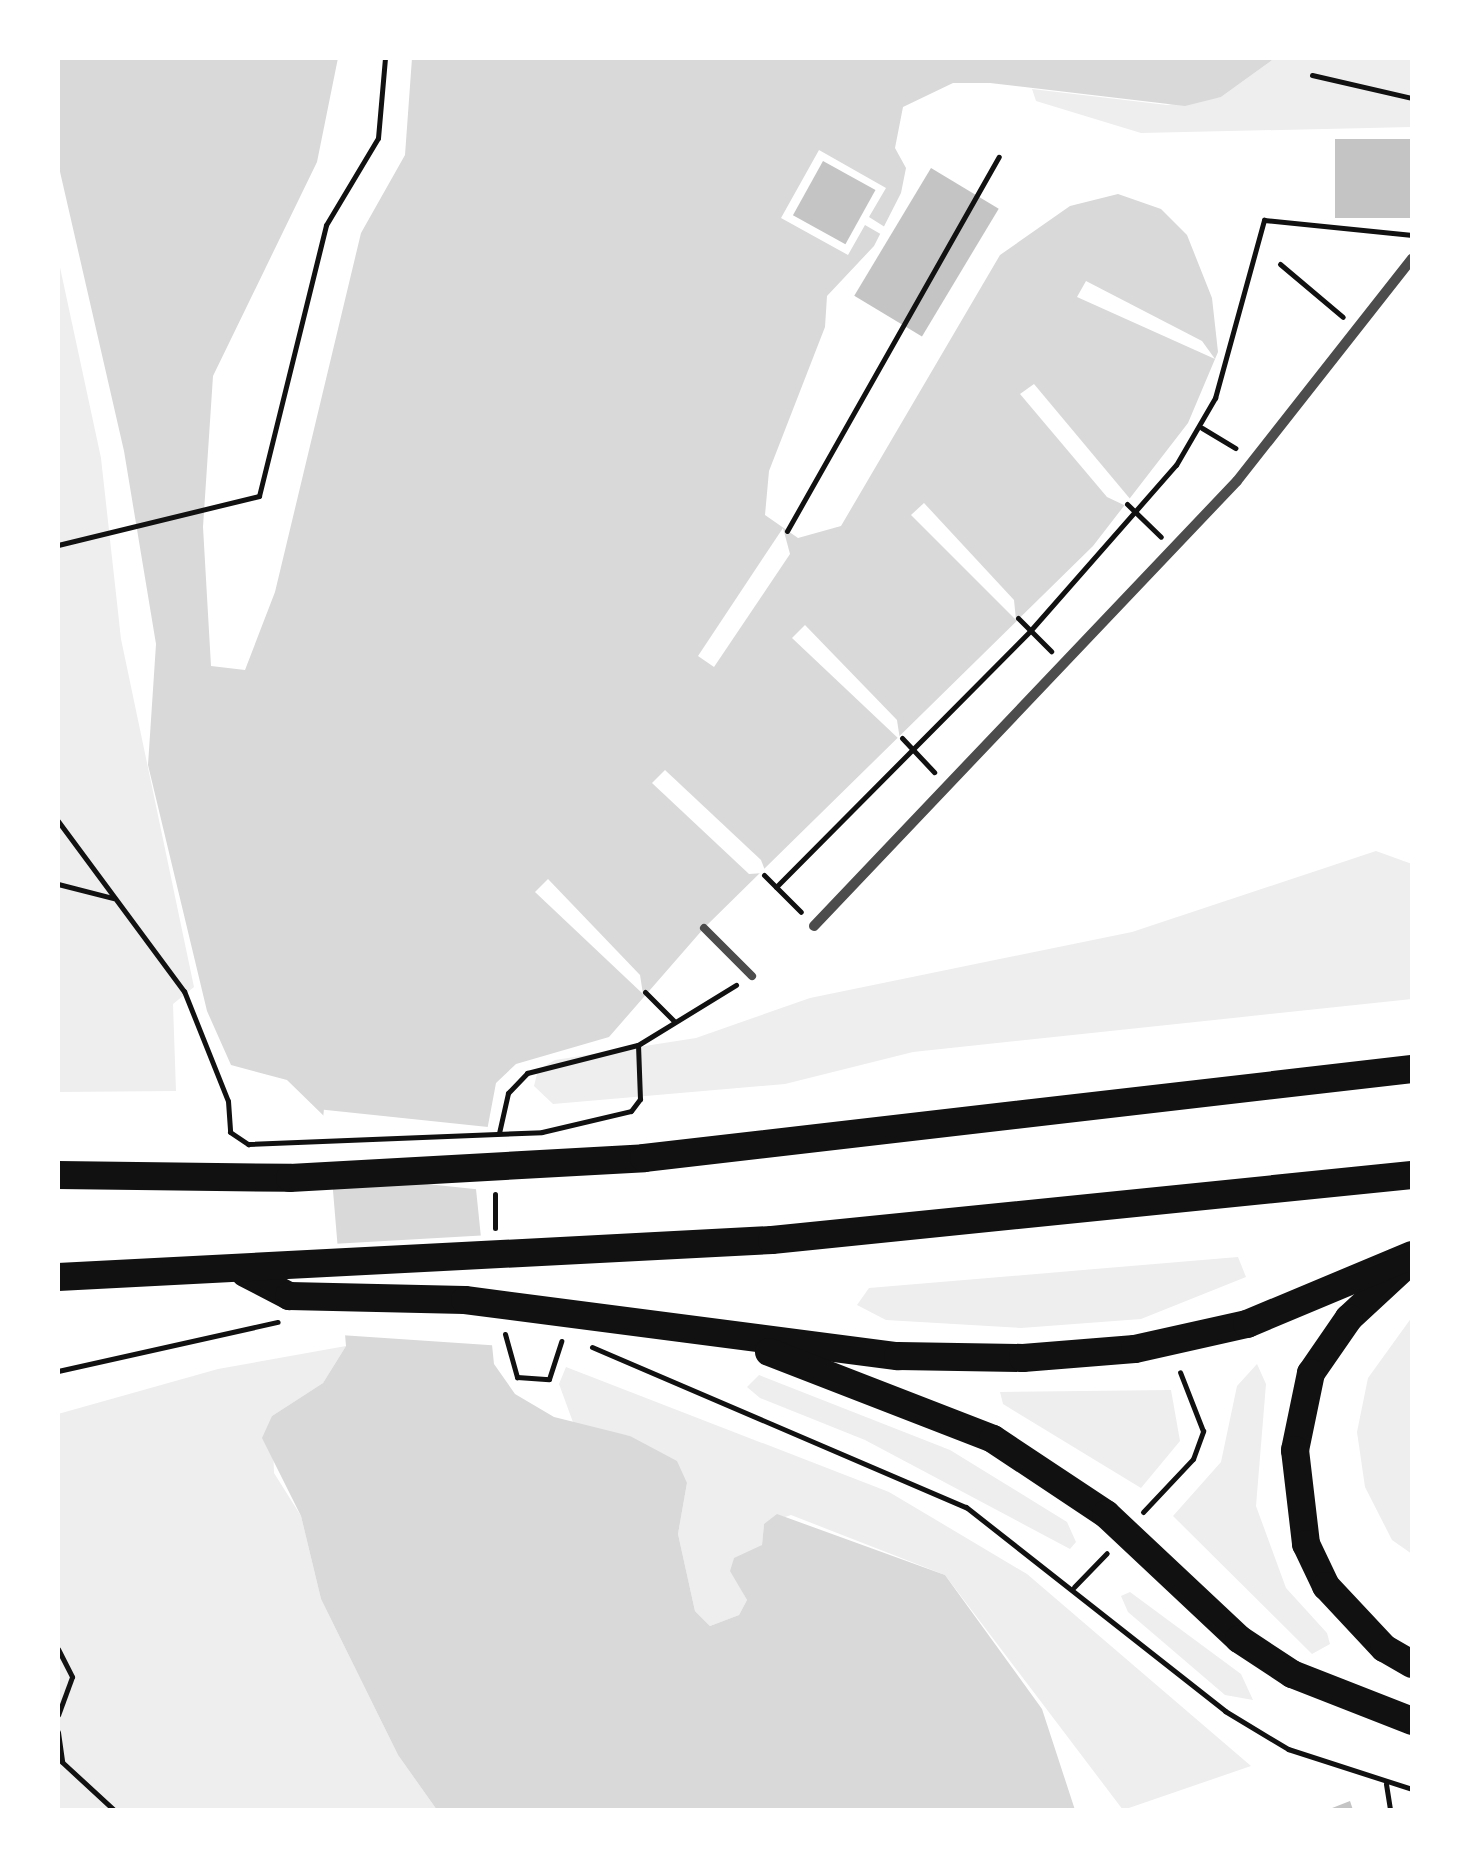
<!DOCTYPE html>
<html>
<head>
<meta charset="utf-8">
<style>
  body { margin:0 }
  #map { position:relative; width:1470px; height:1868px; overflow:hidden; background:#fff; font-family:"Open Sans",sans-serif }
  div>[style] { position:absolute }
  .green>* { inset:0; background:#eee }
  .water>* { inset:0; background:#d9d9d9 }
  .pier>* { inset:0; background:#fff; transform-origin:0 0 }
  .building>* { inset:0; background:#c4c4c4; transform-origin:0 0 }
  .path>* { height:5px; margin:-2.5px; padding:0 2.5px; transform-origin:2.5px; border-radius:2.5px; background:#111 }
  .service>* { height:8px; margin:-4px; padding:0 4px; transform-origin:4px; border-radius:4px; background:#4c4c4c }
  .minor>* { height:10px; margin:-5px; padding:0 5px; transform-origin:5px; border-radius:5px; background:#4c4c4c }
  .trunk>* { height:28px; margin:-14px; padding:0 14px; transform-origin:14px; border-radius:14px; background:#111 }
  span { translate:-50% -50%; white-space:nowrap; text-align:center; line-height:1.15; -webkit-text-stroke:10px #fff; paint-order:stroke }
  .frame { position:absolute; inset:0; border:60px solid #fff; pointer-events:none }
</style>
</head>
<body>
<div id="map">
  <div class="green">
    <i style="clip-path:polygon(1275px 58px,1412px 58px,1412px 127px,1141px 133px,1036px 101px,1032px 89px,1167px 105px,1221px 97px)"></i>
    <i style="clip-path:polygon(58px 258px,101px 458px,121px 639px,194px 987px,173px 1004px,176px 1091px,58px 1092px)"></i>
    <i style="clip-path:polygon(1376px 851px,1412px 864px,1412px 999px,913px 1052px,785px 1084px,553px 1104px,534px 1086px,538px 1070px,555px 1060px,696px 1038px,810px 998px,1132px 932px)"></i>
    <i style="clip-path:polygon(1238px 1257px,1246px 1277px,1141px 1319px,1021px 1328px,886px 1320px,857px 1305px,869px 1288px)"></i>
    <i style="clip-path:polygon(1412px 1317px,1412px 1554px,1392px 1540px,1365px 1487px,1357px 1432px,1368px 1378px)"></i>
    <i style="clip-path:polygon(346px 1346px,323px 1383px,272px 1416px,274px 1473px,301px 1516px,321px 1599px,398px 1755px,437px 1810px,58px 1810px,58px 1414px,218px 1369px)"></i>
    <i style="clip-path:polygon(1257px 1364px,1266px 1384px,1256px 1506px,1286px 1588px,1327px 1633px,1330px 1644px,1312px 1654px,1173px 1516px,1221px 1462px,1237px 1386px)"></i>
    <i style="clip-path:polygon(566px 1367px,889px 1492px,1027px 1574px,1251px 1766px,1123px 1810px,945px 1575px,791px 1515px,764px 1524px,762px 1545px,731px 1571px,747px 1600px,739px 1615px,710px 1626px,695px 1611px,678px 1534px,687px 1483px,630px 1436px,574px 1425px,559px 1384px)"></i>
    <i style="clip-path:polygon(759px 1375px,950px 1450px,1067px 1522px,1076px 1542px,1070px 1549px,865px 1440px,760px 1398px,747px 1387px)"></i>
    <i style="clip-path:polygon(1171px 1390px,1180px 1441px,1141px 1488px,1003px 1404px,1000px 1392px)"></i>
    <i style="clip-path:polygon(1130px 1592px,1241px 1674px,1253px 1700px,1225px 1695px,1128px 1612px,1121px 1596px)"></i>
  </div>
  <div class="water">
    <i style="clip-path:polygon(58px 58px,338px 58px,317px 162px,213px 376px,203px 527px,211px 666px,245px 670px,275px 592px,361px 233px,405px 155px,412px 58px,1275px 58px,1221px 97px,1185px 106px,990px 83px,953px 83px,903px 107px,895px 148px,906px 168px,901px 193px,874px 246px,827px 296px,825px 327px,769px 471px,765px 515px,798px 538px,841px 526px,1000px 255px,1070px 206px,1118px 194px,1161px 209px,1187px 235px,1212px 298px,1218px 352px,1188px 423px,1093px 546px,704px 928px,609px 1037px,516px 1064px,496px 1083px,476px 1189px,494px 1364px,515px 1394px,554px 1417px,630px 1436px,677px 1461px,687px 1483px,678px 1534px,695px 1611px,710px 1626px,739px 1615px,747px 1600px,730px 1571px,734px 1558px,762px 1545px,764px 1524px,777px 1514px,945px 1575px,1042px 1709px,1075px 1810px,437px 1810px,398px 1755px,321px 1599px,301px 1516px,262px 1438px,272px 1416px,323px 1383px,346px 1346px,327px 1119px,287px 1080px,231px 1065px,207px 1011px,148px 765px,156px 644px,124px 451px,58px 163px)"></i>
  </div>
  <div class="pier">
    <i style="clip-path:polygon(819px 150px,886px 188px,869px 217px,888px 229px,884px 236px,865px 225px,848px 255px,781px 218px)"></i>
    <i style="clip-path:polygon(1086px 281px,1202px 341px,1215px 359px,1077px 297px)"></i>
    <i style="clip-path:polygon(1034px 384px,1131px 500px,1126px 506px,1107px 497px,1020px 394px)"></i>
    <i style="clip-path:polygon(924px 503px,1014px 600px,1016px 620px,911px 515px)"></i>
    <i style="clip-path:polygon(783px 528px,790px 554px,714px 667px,698px 656px)"></i>
    <i style="clip-path:polygon(805px 625px,897px 720px,900px 740px,792px 638px)"></i>
    <i style="clip-path:polygon(665px 770px,761px 860px,766px 873px,749px 874px,652px 783px)"></i>
    <i style="clip-path:polygon(548px 879px,640px 975px,643px 994px,535px 892px)"></i>
    <i style="left:488px;top:1127px;width:63px;height:165px;rotate:96deg"></i>
    <i style="clip-path:polygon(490px 1235px,503px 1346px,340px 1335px,332px 1244px)"></i>
  </div>
  <div class="building">
    <i style="left:1335px;top:139px;width:77px;height:79px"></i>
    <i style="left:823px;top:161px;width:60px;height:62px;rotate:29deg"></i>
    <i style="left:931px;top:168px;width:79px;height:149px;rotate:31deg"></i>
    <i style="clip-path:polygon(1350px 1801px,1353px 1810px,1327px 1810px)"></i>
  </div>
  <div class="path">
    <i style="left:1312px;top:75px;width:103px;rotate:13deg"></i>
    <i style="left:1280px;top:264px;width:82px;rotate:40.1deg"></i>
    <i style="left:1202px;top:428px;width:39px;rotate:31deg"></i>
    <i style="left:1127px;top:504px;width:47px;rotate:44.1deg"></i>
    <i style="left:787px;top:531px;width:430px;rotate:-60.5deg"></i>
    <i style="left:58px;top:545px;width:207px;rotate:-13.7deg"></i>
    <i style="left:259px;top:496px;width:279px;rotate:-76.1deg"></i>
    <i style="left:326px;top:225px;width:101px;rotate:-59.1deg"></i>
    <i style="left:378px;top:138px;width:80px;rotate:-85deg"></i>
    <i style="left:1018px;top:618px;width:47px;rotate:45deg"></i>
    <i style="left:902px;top:738px;width:47px;rotate:46.7deg"></i>
    <i style="left:58px;top:821px;width:212px;rotate:53.5deg"></i>
    <i style="left:184px;top:991px;width:118px;rotate:68.2deg"></i>
    <i style="left:228px;top:1101px;width:31px;rotate:86deg"></i>
    <i style="left:230px;top:1132px;width:22px;rotate:34deg"></i>
    <i style="left:248px;top:1144px;width:294px;rotate:-2.3deg"></i>
    <i style="left:542px;top:1132px;width:91px;rotate:-13.3deg"></i>
    <i style="left:631px;top:1111px;width:15px;rotate:-53deg"></i>
    <i style="left:640px;top:1099px;width:54px;rotate:-92.1deg"></i>
    <i style="left:764px;top:875px;width:52px;rotate:45deg"></i>
    <i style="left:58px;top:884px;width:57px;rotate:14.3deg"></i>
    <i style="left:776px;top:887px;width:361px;rotate:-45.2deg"></i>
    <i style="left:1030px;top:631px;width:221px;rotate:-48.7deg"></i>
    <i style="left:1176px;top:465px;width:78px;rotate:-59.8deg"></i>
    <i style="left:1215px;top:398px;width:185px;rotate:-74.6deg"></i>
    <i style="left:1264px;top:220px;width:149px;rotate:5.8deg"></i>
    <i style="left:645px;top:992px;width:41px;rotate:45deg"></i>
    <i style="left:499px;top:1133px;width:41px;rotate:-77.3deg"></i>
    <i style="left:508px;top:1093px;width:28px;rotate:-46deg"></i>
    <i style="left:527px;top:1073px;width:114px;rotate:-14.2deg"></i>
    <i style="left:638px;top:1045px;width:115px;rotate:-31.5deg"></i>
    <i style="left:495px;top:1228px;width:34px;rotate:-90deg"></i>
    <i style="left:505px;top:1334px;width:45px;rotate:74.4deg"></i>
    <i style="left:517px;top:1377px;width:32px;rotate:4deg"></i>
    <i style="left:549px;top:1379px;width:40px;rotate:-72deg"></i>
    <i style="left:592px;top:1347px;width:407px;rotate:23.2deg"></i>
    <i style="left:966px;top:1507px;width:330px;rotate:38.2deg"></i>
    <i style="left:1225px;top:1711px;width:74px;rotate:31.1deg"></i>
    <i style="left:1288px;top:1749px;width:130px;rotate:17.9deg"></i>
    <i style="left:58px;top:1371px;width:225px;rotate:-12.6deg"></i>
    <i style="left:1143px;top:1512px;width:73px;rotate:-46.7deg"></i>
    <i style="left:1193px;top:1459px;width:30px;rotate:-70deg"></i>
    <i style="left:1203px;top:1431px;width:63px;rotate:-111.3deg"></i>
    <i style="left:1074px;top:1587px;width:47px;rotate:-45.9deg"></i>
    <i style="left:58px;top:1649px;width:31px;rotate:63deg"></i>
    <i style="left:72px;top:1677px;width:40px;rotate:110.2deg"></i>
    <i style="left:58px;top:1732px;width:30px;rotate:82deg"></i>
    <i style="left:62px;top:1762px;width:71px;rotate:42.7deg"></i>
    <i style="left:1386px;top:1784px;width:26px;rotate:81deg"></i>
  </div>
  <div class="service">
    <i style="left:704px;top:928px;width:68px;rotate:45deg"></i>
  </div>
  <div class="minor">
    <i style="left:814px;top:926px;width:614px;rotate:-46.45deg"></i>
    <i style="left:1237px;top:481px;width:283px;rotate:-51.8deg"></i>
  </div>
  <div class="trunk">
    <i style="left:58px;top:1175px;width:232px;rotate:0.7deg"></i>
    <i style="left:290px;top:1178px;width:355px;rotate:-3.2deg"></i>
    <i style="left:644px;top:1158px;width:773px;rotate:-6.61deg"></i>
    <i style="left:1403px;top:1268px;width:74px;rotate:137.2deg"></i>
    <i style="left:1349px;top:1318px;width:67px;rotate:124.6deg"></i>
    <i style="left:1311px;top:1373px;width:79px;rotate:101.7deg"></i>
    <i style="left:1295px;top:1450px;width:95px;rotate:83.3deg"></i>
    <i style="left:1306px;top:1544px;width:47px;rotate:64.5deg"></i>
    <i style="left:1326px;top:1586px;width:85px;rotate:46.9deg"></i>
    <i style="left:1384px;top:1648px;width:32px;rotate:30deg"></i>
    <i style="left:245px;top:1273px;width:50px;rotate:27.6deg"></i>
    <i style="left:289px;top:1296px;width:176px;rotate:1.3deg"></i>
    <i style="left:465px;top:1300px;width:437px;rotate:7.4deg"></i>
    <i style="left:898px;top:1356px;width:125px;rotate:0.9deg"></i>
    <i style="left:1023px;top:1358px;width:112px;rotate:-4.6deg"></i>
    <i style="left:1135px;top:1349px;width:115px;rotate:-12.6deg"></i>
    <i style="left:1247px;top:1324px;width:179px;rotate:-22.7deg"></i>
    <i style="left:58px;top:1277px;width:715px;rotate:-2.97deg"></i>
    <i style="left:772px;top:1240px;width:643px;rotate:-5.8deg"></i>
    <i style="left:769px;top:1352px;width:240px;rotate:21.2deg"></i>
    <i style="left:993px;top:1439px;width:136px;rotate:33.6deg"></i>
    <i style="left:1106px;top:1514px;width:183px;rotate:43.2deg"></i>
    <i style="left:1239px;top:1639px;width:64px;rotate:33.4deg"></i>
    <i style="left:1292px;top:1674px;width:129px;rotate:21.4deg"></i>
  </div>
  <div class="frame"></div>
</div>
</body>
</html>
